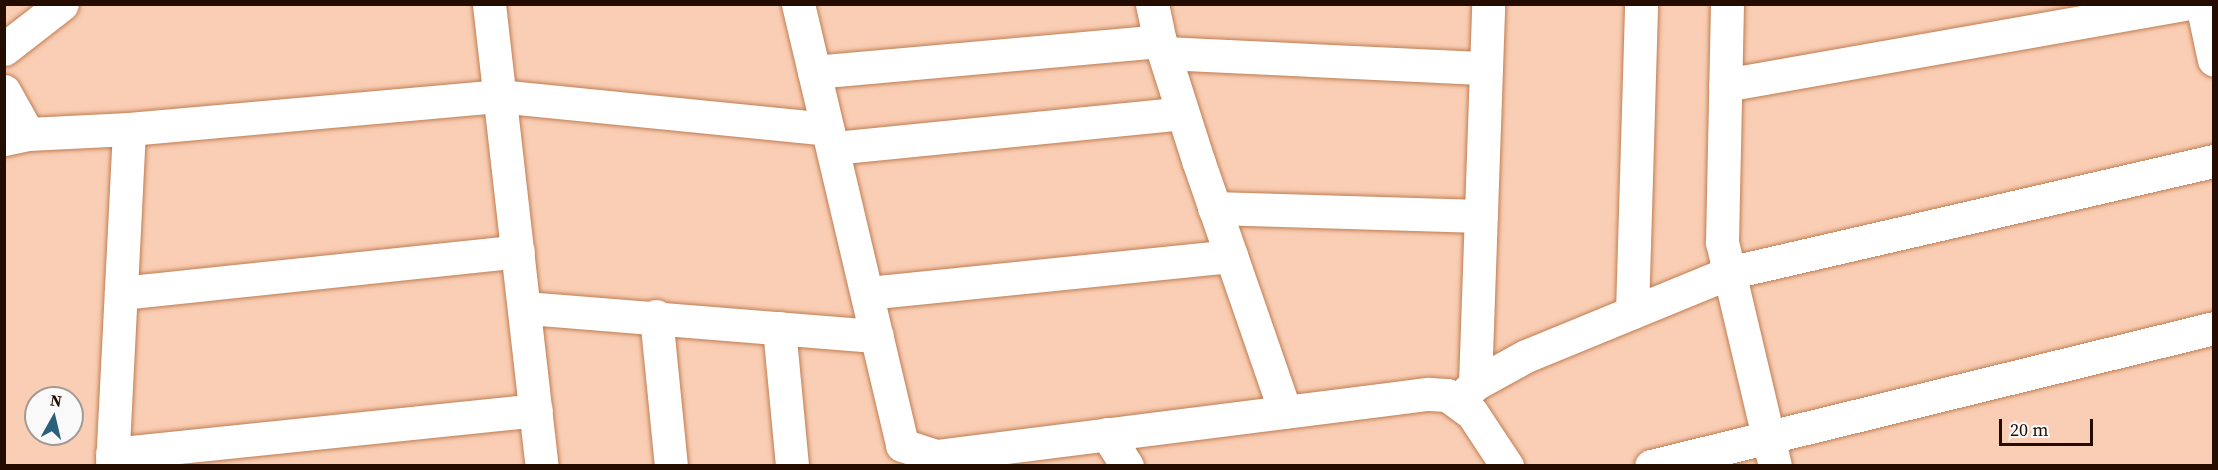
<!DOCTYPE html>
<html>
<head>
<meta charset="utf-8">
<style>
  body { margin:0 }
  #map { position:relative; width:2218px; height:470px; overflow:hidden; background:#faceb4; font-family:"Source Serif 4",serif }
  div>[style] { position:absolute }
  .roads { filter:drop-shadow(0 0 2px #bf7d52) drop-shadow(0 0 2px #bf7d52) }
  .minor>* { height:33px; margin:-16.5px; padding:0 16.5px; transform-origin:16.5px; border-radius:16.5px; background:#fff }
  .tertiary>* { height:33px; margin:-16.5px; padding:0 16.5px; transform-origin:16.5px; border-radius:16.5px; background:#fff }
  span { translate:-50% -50%; white-space:nowrap; text-align:center; line-height:1.15; -webkit-text-stroke:6px #f9f9f9; paint-order:stroke }
  .frame { position:absolute; inset:0; border:6px solid #250c00; pointer-events:none }
  .north { position:absolute; left:24px; top:386px; width:60px; height:60px; box-sizing:border-box; background:#f9f9f9; border:2px solid #a49a95; border-radius:50%; rotate:8deg; font-size:16px; font-weight:700; line-height:24px; text-align:center; color:#250c00 }
  .north::after { content:''; display:block; margin:auto; width:21px; height:27px; background:#29607b; clip-path:polygon(50% 0,100% 100%,50% 72%,0 100%) }
  .scale { position:absolute; left:1999px; top:419px; width:94px; height:27px; box-sizing:border-box; border:3px solid #250c00; border-top:0; padding-left:8px; font-size:18px; line-height:21px; white-space:nowrap; color:#250c00; -webkit-text-stroke:4px #f9f9f9; paint-order:stroke }
</style>
</head>
<body>
<div id="map">
  <div class="roads">
    <div class="minor">
      <i style="left:489px;top:4px;width:465px;rotate:83.5deg"></i>
      <i style="left:798px;top:4px;width:453px;rotate:76.7deg"></i>
      <i style="left:902px;top:445px;width:36px;rotate:18deg"></i>
      <i style="left:936px;top:456px;width:497px;rotate:-7.2deg"></i>
      <i style="left:1429px;top:394px;width:18px;rotate:3deg"></i>
      <i style="left:1447px;top:395px;width:31px;rotate:36deg"></i>
      <i style="left:1472px;top:413px;width:64px;rotate:56.6deg"></i>
      <i style="left:1152px;top:4px;width:38px;rotate:78deg"></i>
      <i style="left:1160px;top:41px;width:128px;rotate:72.3deg"></i>
      <i style="left:1199px;top:163px;width:263px;rotate:70.9deg"></i>
      <i style="left:1727px;top:4px;width:238px;rotate:91.2deg"></i>
      <i style="left:1722px;top:242px;width:230px;rotate:76.7deg"></i>
      <i style="left:2202px;top:4px;width:57px;rotate:77.9deg"></i>
      <i style="left:1164px;top:53px;width:322px;rotate:2.7deg"></i>
      <i style="left:814px;top:72px;width:347px;rotate:-5.1deg"></i>
      <i style="left:1725px;top:85px;width:466px;rotate:-10deg"></i>
      <i style="left:4px;top:91px;width:49px;rotate:60.8deg"></i>
      <i style="left:4px;top:139px;width:25px;rotate:-12deg"></i>
      <i style="left:28px;top:134px;width:101px;rotate:-2.8deg"></i>
      <i style="left:129px;top:129px;width:370px;rotate:-5.1deg"></i>
      <i style="left:498px;top:96px;width:331px;rotate:5.7deg"></i>
      <i style="left:834px;top:148px;width:350px;rotate:-5.7deg"></i>
      <i style="left:1214px;top:208px;width:267px;rotate:1.7deg"></i>
      <i style="left:121px;top:293px;width:399px;rotate:-6deg"></i>
      <i style="left:868px;top:293px;width:365px;rotate:-5.8deg"></i>
      <i style="left:526px;top:308px;width:352px;rotate:4.6deg"></i>
      <i style="left:1632px;top:312px;width:308px;rotate:-88.3deg"></i>
      <i style="left:656px;top:316px;width:151px;rotate:84.3deg"></i>
      <i style="left:779px;top:328px;width:139px;rotate:84.6deg"></i>
      <i style="left:1475px;top:384px;width:380px;rotate:-88deg"></i>
      <i style="left:1458px;top:401px;width:24px;rotate:-45deg"></i>
      <i style="left:1475px;top:384px;width:58px;rotate:-28.8deg"></i>
      <i style="left:1526px;top:356px;width:218px;rotate:-22.3deg"></i>
      <i style="left:1728px;top:273px;width:499px;rotate:-13deg"></i>
      <i style="left:1107px;top:434px;width:38px;rotate:58deg"></i>
      <i style="left:112px;top:454px;width:426px;rotate:-5.9deg"></i>
      <i style="left:112px;top:466px;width:337px;rotate:-87.1deg"></i>
      <i style="left:1651px;top:466px;width:580px;rotate:-13.77deg"></i>
    </div>
    <div class="tertiary">
      <i style="left:4px;top:49px;width:73px;rotate:-37.8deg"></i>
    </div>
  </div>
  <div class="frame"></div>
  <div class="north">N</div>
  <div class="scale">20 m</div>
</div>
</body>
</html>
